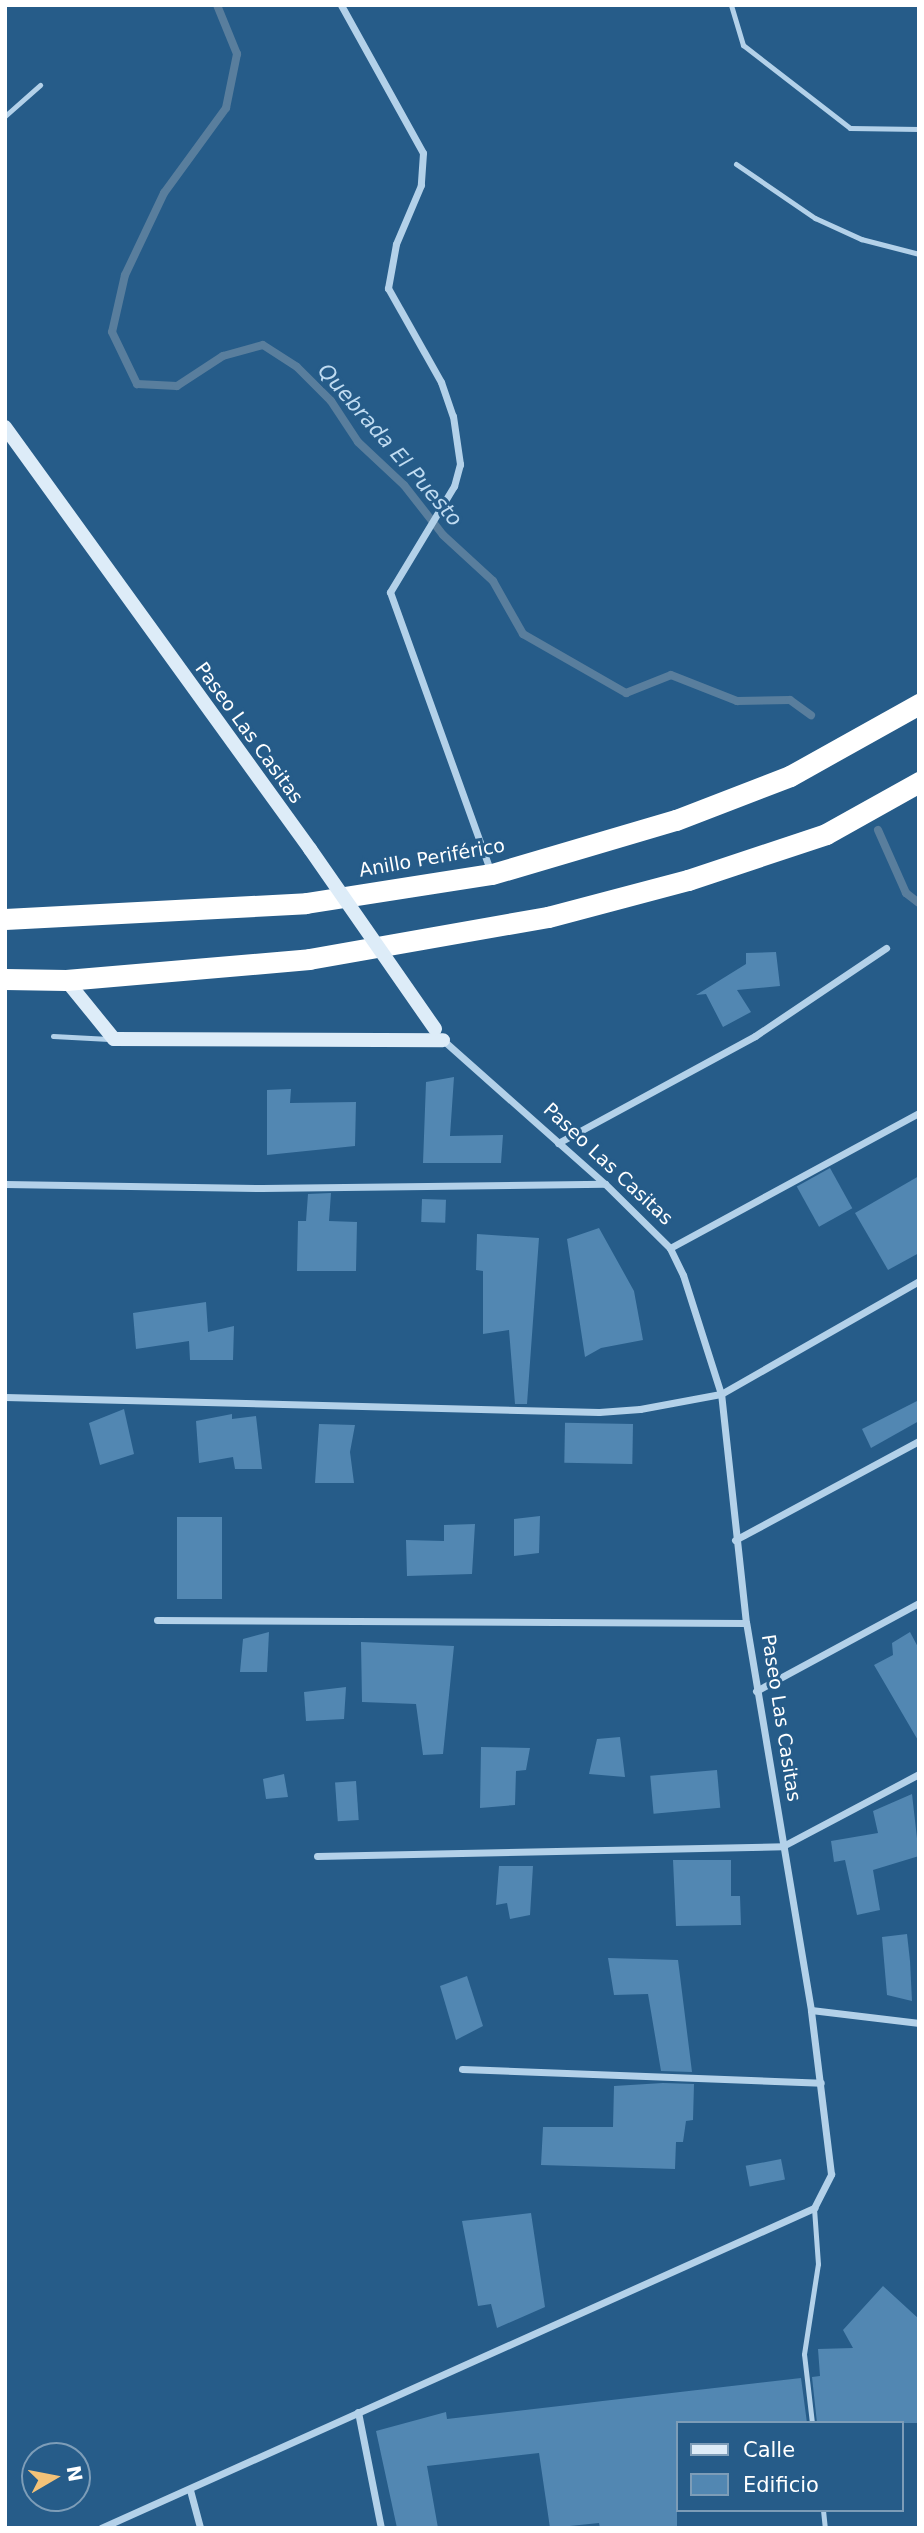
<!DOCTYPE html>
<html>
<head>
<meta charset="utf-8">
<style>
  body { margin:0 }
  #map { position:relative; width:924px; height:2533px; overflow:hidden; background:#265c89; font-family:"DejaVu Sans",sans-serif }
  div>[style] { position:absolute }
  .stream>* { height:8px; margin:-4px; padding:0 4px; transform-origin:4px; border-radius:4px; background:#597e9d }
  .building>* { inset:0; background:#5287b2; transform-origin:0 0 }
  .lane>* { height:5px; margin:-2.5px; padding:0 2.5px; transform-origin:2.5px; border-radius:2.5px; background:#b3d1e9 }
  .street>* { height:7px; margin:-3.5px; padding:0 3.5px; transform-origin:3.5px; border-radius:3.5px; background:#b3d1e9 }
  .secondary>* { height:14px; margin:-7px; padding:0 7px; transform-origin:7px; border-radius:7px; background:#ddecf8 }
  .highway>* { height:21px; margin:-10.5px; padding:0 10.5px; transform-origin:10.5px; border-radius:10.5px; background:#fff }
  .secondary-bridge>* { height:14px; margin:-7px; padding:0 7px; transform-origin:7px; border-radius:7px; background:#ddecf8 }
  span { translate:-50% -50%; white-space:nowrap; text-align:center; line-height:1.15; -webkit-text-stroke:6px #265c89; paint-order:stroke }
  .street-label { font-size:19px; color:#fff }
  .water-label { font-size:21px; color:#bfdbf1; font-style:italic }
  .frame { position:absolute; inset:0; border:7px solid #fff; pointer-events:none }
  .legend { position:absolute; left:676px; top:2421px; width:228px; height:91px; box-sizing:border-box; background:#265c89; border:2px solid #7d9db8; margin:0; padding:9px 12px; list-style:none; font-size:21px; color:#fff }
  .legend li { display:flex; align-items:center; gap:14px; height:35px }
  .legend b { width:35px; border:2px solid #7d9db8 }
  .north { position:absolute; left:21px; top:2442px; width:70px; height:70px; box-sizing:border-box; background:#265c89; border:2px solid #7d9db8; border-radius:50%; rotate:80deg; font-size:19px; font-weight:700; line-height:28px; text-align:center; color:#fff }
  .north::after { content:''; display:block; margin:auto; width:24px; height:32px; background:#f3c278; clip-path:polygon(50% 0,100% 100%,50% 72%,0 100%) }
</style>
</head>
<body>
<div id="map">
  <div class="stream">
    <i style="left:217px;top:5px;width:53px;rotate:67.8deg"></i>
    <i style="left:237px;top:54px;width:55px;rotate:101.5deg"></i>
    <i style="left:226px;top:108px;width:105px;rotate:126.1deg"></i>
    <i style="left:164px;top:193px;width:91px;rotate:115.4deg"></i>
    <i style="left:125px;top:275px;width:58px;rotate:102.8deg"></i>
    <i style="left:112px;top:332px;width:58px;rotate:64.3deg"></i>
    <i style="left:137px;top:384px;width:40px;rotate:2.9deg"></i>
    <i style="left:177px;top:386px;width:55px;rotate:-33.1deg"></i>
    <i style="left:223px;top:356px;width:41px;rotate:-15.4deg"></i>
    <i style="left:263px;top:345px;width:40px;rotate:32.9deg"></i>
    <i style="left:297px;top:367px;width:48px;rotate:45deg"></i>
    <i style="left:331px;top:401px;width:49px;rotate:56.6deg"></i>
    <i style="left:358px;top:442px;width:63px;rotate:43.1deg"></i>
    <i style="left:404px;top:485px;width:63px;rotate:52deg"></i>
    <i style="left:443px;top:535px;width:68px;rotate:42.6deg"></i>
    <i style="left:493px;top:581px;width:61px;rotate:60.5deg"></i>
    <i style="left:523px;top:634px;width:119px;rotate:29.8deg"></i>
    <i style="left:626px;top:693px;width:48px;rotate:-21.8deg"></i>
    <i style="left:671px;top:675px;width:71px;rotate:21.5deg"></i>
    <i style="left:737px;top:701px;width:53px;rotate:-1.1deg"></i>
    <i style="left:790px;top:700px;width:26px;rotate:36deg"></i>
    <i style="left:878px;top:830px;width:69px;rotate:66deg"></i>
    <i style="left:906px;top:893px;width:16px;rotate:38deg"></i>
  </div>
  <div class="building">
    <i style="clip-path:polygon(776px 952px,780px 986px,737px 990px,751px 1012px,723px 1027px,706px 994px,696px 995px,746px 964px,746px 953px)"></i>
    <i style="clip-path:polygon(454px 1077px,450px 1136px,503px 1135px,501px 1163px,423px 1163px,426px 1082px)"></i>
    <i style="clip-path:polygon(291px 1089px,290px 1103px,356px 1102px,355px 1146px,267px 1155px,267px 1090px)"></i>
    <i style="left:830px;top:1168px;width:46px;height:38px;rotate:61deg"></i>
    <i style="clip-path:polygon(919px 1176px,919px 1253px,888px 1270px,855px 1213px)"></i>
    <i style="clip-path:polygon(331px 1193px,329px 1221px,357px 1222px,356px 1271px,297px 1271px,298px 1221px,306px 1221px,308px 1194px)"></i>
    <i style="left:422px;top:1199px;width:24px;height:23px;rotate:2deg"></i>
    <i style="clip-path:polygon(599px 1228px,634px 1291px,643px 1340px,601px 1348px,585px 1357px,567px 1239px)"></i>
    <i style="clip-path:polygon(477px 1234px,539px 1238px,527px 1404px,515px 1404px,509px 1330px,483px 1334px,483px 1271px,476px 1270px)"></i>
    <i style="clip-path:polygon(206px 1302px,208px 1332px,234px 1326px,233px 1360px,190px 1360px,189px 1341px,136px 1349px,133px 1313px)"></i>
    <i style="clip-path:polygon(919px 1400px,919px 1421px,871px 1448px,862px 1429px)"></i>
    <i style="clip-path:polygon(124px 1409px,134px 1454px,100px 1465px,89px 1423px)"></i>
    <i style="clip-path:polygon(232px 1414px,232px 1419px,256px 1416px,262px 1469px,235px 1469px,233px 1457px,199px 1463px,196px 1421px)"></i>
    <i style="clip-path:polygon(319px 1424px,355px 1425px,350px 1452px,354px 1483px,315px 1483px)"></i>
    <i style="left:633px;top:1424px;width:40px;height:68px;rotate:91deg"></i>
    <i style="clip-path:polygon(540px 1516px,539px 1553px,514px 1556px,514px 1519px)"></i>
    <i style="left:177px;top:1517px;width:45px;height:82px"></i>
    <i style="clip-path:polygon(475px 1524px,472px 1574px,407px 1576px,406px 1540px,444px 1541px,444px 1525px)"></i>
    <i style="clip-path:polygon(269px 1632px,267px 1672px,240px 1672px,243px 1639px)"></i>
    <i style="clip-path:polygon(910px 1632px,919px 1649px,919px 1742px,874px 1665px,893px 1655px,892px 1643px)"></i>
    <i style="clip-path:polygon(361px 1642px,454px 1646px,443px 1754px,423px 1755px,416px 1704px,362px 1702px)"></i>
    <i style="clip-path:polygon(346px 1687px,344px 1719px,306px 1721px,304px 1692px)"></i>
    <i style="clip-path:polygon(620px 1737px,625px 1777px,589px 1774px,597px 1739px)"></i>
    <i style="clip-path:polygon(481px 1747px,530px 1748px,526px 1770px,516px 1771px,515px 1805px,480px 1808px)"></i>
    <i style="left:717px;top:1770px;width:38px;height:67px;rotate:85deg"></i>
    <i style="clip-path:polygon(284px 1774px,288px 1797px,266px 1799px,263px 1779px)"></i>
    <i style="left:356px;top:1781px;width:39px;height:21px;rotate:86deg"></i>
    <i style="clip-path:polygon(912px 1794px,919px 1856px,873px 1870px,880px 1910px,857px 1915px,845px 1860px,834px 1862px,831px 1841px,878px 1833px,873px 1811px)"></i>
    <i style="clip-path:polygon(673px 1860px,731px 1860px,731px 1896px,740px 1896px,741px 1925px,676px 1926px)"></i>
    <i style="clip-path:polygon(499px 1866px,533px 1866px,530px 1915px,510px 1919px,507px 1903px,496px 1905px)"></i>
    <i style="clip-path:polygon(907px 1934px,910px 1961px,912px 2001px,887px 1995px,882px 1937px)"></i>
    <i style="clip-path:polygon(608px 1958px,678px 1960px,692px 2072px,661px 2071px,648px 1994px,614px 1995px)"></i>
    <i style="clip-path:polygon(467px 1976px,483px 2026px,456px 2040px,440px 1986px)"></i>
    <i style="clip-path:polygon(663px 2083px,694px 2084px,693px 2120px,686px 2121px,683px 2142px,676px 2142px,675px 2169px,541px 2165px,543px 2127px,613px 2127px,614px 2086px)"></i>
    <i style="left:781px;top:2159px;width:21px;height:36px;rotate:79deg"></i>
    <i style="clip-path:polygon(531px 2213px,545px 2307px,497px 2328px,491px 2304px,478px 2306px,462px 2221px)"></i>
    <i style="clip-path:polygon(883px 2286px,919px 2319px,919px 2423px,817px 2423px,812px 2377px,820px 2376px,818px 2349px,853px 2348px,843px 2330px)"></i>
    <i style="clip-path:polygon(801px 2378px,807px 2423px,677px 2423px,677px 2528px,600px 2528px,599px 2523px,550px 2528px,539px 2453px,427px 2466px,438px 2528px,397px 2528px,376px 2431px,446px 2412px,447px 2419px)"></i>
  </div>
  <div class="lane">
    <i style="left:731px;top:5px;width:42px;rotate:73.3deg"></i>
    <i style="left:743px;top:45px;width:135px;rotate:37.8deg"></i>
    <i style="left:850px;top:128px;width:69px;rotate:0.8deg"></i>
    <i style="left:5px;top:116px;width:47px;rotate:-41.5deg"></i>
    <i style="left:736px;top:164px;width:96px;rotate:34.4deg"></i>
    <i style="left:815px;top:218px;width:51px;rotate:24.5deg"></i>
    <i style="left:861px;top:239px;width:60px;rotate:14.5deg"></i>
    <i style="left:53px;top:1036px;width:56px;rotate:3.1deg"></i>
    <i style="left:812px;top:2423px;width:69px;rotate:-96.6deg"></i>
    <i style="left:804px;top:2354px;width:91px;rotate:-81.2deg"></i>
    <i style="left:818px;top:2264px;width:56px;rotate:-94.1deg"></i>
    <i style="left:823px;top:2510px;width:18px;rotate:84deg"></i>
  </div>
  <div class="street">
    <i style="left:341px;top:5px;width:169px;rotate:61deg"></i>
    <i style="left:423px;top:153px;width:32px;rotate:94deg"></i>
    <i style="left:421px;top:185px;width:64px;rotate:113deg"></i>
    <i style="left:396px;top:244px;width:45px;rotate:100.3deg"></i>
    <i style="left:388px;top:288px;width:108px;rotate:60.6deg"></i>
    <i style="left:441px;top:382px;width:36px;rotate:71deg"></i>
    <i style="left:453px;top:416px;width:49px;rotate:81.7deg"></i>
    <i style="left:460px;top:464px;width:23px;rotate:105deg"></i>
    <i style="left:454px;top:486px;width:124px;rotate:121.1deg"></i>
    <i style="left:390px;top:592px;width:298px;rotate:70.2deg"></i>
    <i style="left:558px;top:1143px;width:224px;rotate:-28.5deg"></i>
    <i style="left:755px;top:1036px;width:158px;rotate:-33.9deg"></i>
    <i style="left:5px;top:1184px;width:257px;rotate:0.9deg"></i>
    <i style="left:262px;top:1188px;width:343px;rotate:-0.7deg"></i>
    <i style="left:670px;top:1248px;width:283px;rotate:-28.5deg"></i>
    <i style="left:5px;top:1397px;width:594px;rotate:1.45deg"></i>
    <i style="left:599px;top:1412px;width:41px;rotate:-4.2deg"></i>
    <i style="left:640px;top:1409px;width:82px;rotate:-10.5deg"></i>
    <i style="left:721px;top:1394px;width:228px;rotate:-29.7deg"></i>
    <i style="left:735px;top:1540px;width:209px;rotate:-28.3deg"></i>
    <i style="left:157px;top:1620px;width:589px;rotate:0.29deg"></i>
    <i style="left:756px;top:1691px;width:185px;rotate:-28.4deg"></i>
    <i style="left:317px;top:1856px;width:466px;rotate:-1.2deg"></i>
    <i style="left:783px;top:1846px;width:154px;rotate:-27.9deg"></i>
    <i style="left:811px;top:2010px;width:109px;rotate:6.9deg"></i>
    <i style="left:462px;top:2069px;width:359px;rotate:2.2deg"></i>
    <i style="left:358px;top:2412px;width:118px;rotate:78.8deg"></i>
    <i style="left:190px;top:2490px;width:39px;rotate:75deg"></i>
    <i style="left:101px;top:2528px;width:782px;rotate:-24.17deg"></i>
    <i style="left:814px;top:2208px;width:38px;rotate:-63deg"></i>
    <i style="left:831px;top:2174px;width:165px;rotate:-97deg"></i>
    <i style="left:811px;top:2010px;width:392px;rotate:-99.5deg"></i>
    <i style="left:746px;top:1623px;width:230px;rotate:-96.2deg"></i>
    <i style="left:721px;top:1394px;width:125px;rotate:-107.7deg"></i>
    <i style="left:683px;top:1275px;width:30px;rotate:-116deg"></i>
    <i style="left:670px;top:1248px;width:91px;rotate:-135.4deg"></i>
    <i style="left:605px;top:1184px;width:217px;rotate:-138.4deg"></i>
  </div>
  <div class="secondary">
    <i style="left:5px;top:427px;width:521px;rotate:54.14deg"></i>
    <i style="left:66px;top:980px;width:76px;rotate:50.9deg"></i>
    <i style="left:114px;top:1039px;width:329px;rotate:0.2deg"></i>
  </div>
  <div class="highway">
    <i style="left:5px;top:919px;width:301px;rotate:-3deg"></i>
    <i style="left:306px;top:903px;width:188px;rotate:-8.9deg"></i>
    <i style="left:492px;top:874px;width:192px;rotate:-16.4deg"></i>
    <i style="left:676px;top:820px;width:122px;rotate:-21.1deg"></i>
    <i style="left:790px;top:776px;width:148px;rotate:-29.2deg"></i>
    <i style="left:5px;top:979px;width:61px;rotate:0.9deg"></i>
    <i style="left:66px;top:980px;width:244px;rotate:-4.9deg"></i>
    <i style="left:309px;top:959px;width:243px;rotate:-10deg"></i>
    <i style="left:548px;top:917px;width:145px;rotate:-14.8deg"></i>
    <i style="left:688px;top:880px;width:145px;rotate:-18.4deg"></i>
    <i style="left:826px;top:834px;width:107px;rotate:-29.2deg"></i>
  </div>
  <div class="secondary-bridge">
    <i style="left:310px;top:849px;width:219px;rotate:55.2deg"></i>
  </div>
  <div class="street-label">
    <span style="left:249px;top:733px;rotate:54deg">Paseo Las Casitas</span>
    <span style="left:432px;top:858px;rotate:-10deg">Anillo Periférico</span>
    <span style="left:608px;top:1164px;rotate:43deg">Paseo Las Casitas</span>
    <span style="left:781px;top:1718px;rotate:81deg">Paseo Las Casitas</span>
  </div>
  <div class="water-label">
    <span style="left:390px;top:445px;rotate:49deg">Quebrada El Puesto</span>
  </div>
  <div class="frame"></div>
  <ul class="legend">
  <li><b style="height:9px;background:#ddecf8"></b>Calle</li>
  <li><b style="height:19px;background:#5287b2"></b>Edificio</li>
  </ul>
  <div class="north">N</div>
</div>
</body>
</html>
